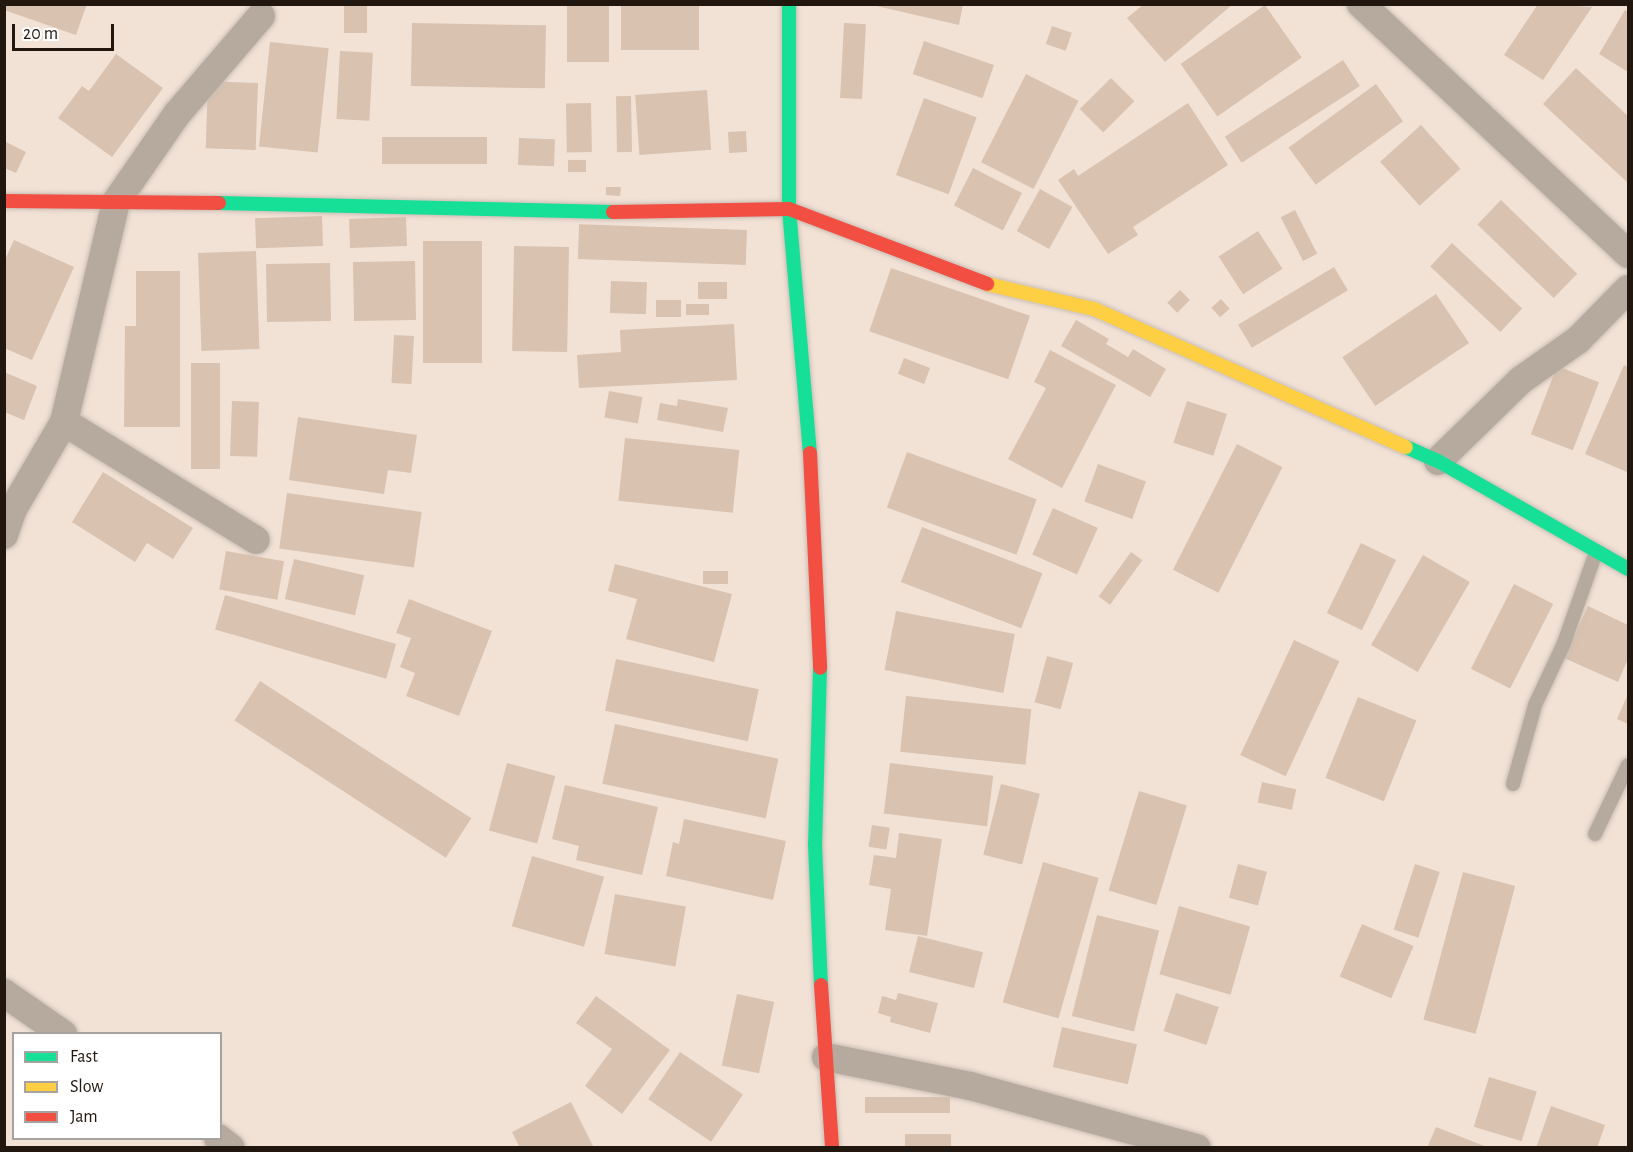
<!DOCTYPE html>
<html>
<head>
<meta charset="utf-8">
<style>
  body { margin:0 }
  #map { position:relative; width:1633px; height:1152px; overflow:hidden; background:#f2e2d6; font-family:"Alegreya Sans",sans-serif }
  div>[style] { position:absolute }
  .building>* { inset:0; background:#d9c2af; transform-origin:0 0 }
  .roads { filter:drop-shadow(0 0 2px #cabeb5) drop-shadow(0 0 2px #cabeb5) }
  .lane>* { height:14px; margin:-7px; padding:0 7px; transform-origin:7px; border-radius:7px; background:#b6aa9f }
  .street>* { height:28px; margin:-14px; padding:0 14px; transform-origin:14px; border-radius:14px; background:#b6aa9f }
  .fast>* { height:14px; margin:-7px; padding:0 7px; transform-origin:7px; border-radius:7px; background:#16e098 }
  .slow>* { height:14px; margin:-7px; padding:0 7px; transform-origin:7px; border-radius:7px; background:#ffcf43 }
  .jam>* { height:14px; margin:-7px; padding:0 7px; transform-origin:7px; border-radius:7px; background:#f24e42 }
  span { translate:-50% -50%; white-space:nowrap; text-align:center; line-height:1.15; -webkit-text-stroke:5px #fff; paint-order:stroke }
  .frame { position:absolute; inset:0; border:6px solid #21170f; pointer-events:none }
  .legend { position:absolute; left:12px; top:1032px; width:210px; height:108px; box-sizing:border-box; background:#fff; border:2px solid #a6a29f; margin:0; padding:8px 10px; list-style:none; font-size:18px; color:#21170f }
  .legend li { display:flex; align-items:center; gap:12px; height:30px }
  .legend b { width:30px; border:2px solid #a6a29f }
  .scale { position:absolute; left:12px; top:24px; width:102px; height:27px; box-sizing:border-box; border:3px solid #21170f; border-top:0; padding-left:8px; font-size:18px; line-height:21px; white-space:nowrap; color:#21170f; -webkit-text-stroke:4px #fff; paint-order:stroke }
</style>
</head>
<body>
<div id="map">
  <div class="building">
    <i style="clip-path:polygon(4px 4px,87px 4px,76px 35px,4px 10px)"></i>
    <i style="left:344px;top:4px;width:23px;height:29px"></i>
    <i style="left:567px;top:4px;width:42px;height:58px"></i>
    <i style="left:621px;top:4px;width:78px;height:46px"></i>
    <i style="clip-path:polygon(868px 4px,963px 4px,959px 25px)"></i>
    <i style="clip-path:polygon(1144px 4px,1233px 4px,1165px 62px,1127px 18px)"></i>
    <i style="clip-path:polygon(1538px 4px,1592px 7px,1543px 80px,1504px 55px)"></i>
    <i style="left:1265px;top:5px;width:64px;height:103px;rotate:55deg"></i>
    <i style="clip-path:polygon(1625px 10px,1628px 12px,1628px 72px,1599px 54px)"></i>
    <i style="left:412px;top:23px;width:134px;height:63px;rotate:1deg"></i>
    <i style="left:844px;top:23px;width:22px;height:75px;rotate:3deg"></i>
    <i style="left:1052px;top:26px;width:21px;height:19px;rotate:19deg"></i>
    <i style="left:924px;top:41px;width:74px;height:35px;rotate:19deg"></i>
    <i style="left:270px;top:42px;width:59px;height:105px;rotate:6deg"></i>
    <i style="left:340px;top:51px;width:33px;height:68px;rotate:3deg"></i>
    <i style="clip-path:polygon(116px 54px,163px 88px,112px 157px,58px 118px,82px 86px,89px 91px)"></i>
    <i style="left:1343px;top:60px;width:31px;height:141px;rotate:57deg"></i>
    <i style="clip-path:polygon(1576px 68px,1628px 116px,1628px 183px,1543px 104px)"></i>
    <i style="left:1026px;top:74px;width:59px;height:99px;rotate:27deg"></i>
    <i style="left:1111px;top:78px;width:33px;height:44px;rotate:45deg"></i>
    <i style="left:258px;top:83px;width:67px;height:50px;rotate:92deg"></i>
    <i style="left:1376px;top:84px;width:46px;height:108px;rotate:54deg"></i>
    <i style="left:707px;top:90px;width:60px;height:72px;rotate:86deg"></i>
    <i style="left:631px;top:96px;width:56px;height:15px;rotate:89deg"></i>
    <i style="left:924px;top:98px;width:56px;height:82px;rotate:20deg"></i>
    <i style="left:591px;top:103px;width:49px;height:25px;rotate:89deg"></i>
    <i style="clip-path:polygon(1188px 103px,1228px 165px,1133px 227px,1138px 235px,1108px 254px,1058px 180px,1074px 169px,1078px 176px)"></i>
    <i style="left:1421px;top:125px;width:59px;height:55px;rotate:48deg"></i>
    <i style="left:746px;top:131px;width:21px;height:18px;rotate:87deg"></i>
    <i style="left:382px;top:137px;width:105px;height:27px"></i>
    <i style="left:519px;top:138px;width:36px;height:27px;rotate:2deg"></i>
    <i style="clip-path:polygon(4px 141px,26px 152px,16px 173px,4px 168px)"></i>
    <i style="left:568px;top:160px;width:18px;height:12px"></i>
    <i style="left:973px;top:168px;width:55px;height:42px;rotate:27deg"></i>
    <i style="clip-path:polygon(606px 187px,621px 187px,620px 196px,606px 195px)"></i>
    <i style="left:1040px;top:189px;width:37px;height:48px;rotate:29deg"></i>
    <i style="left:1501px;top:200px;width:106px;height:34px;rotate:44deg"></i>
    <i style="left:1295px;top:210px;width:49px;height:16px;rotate:63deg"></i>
    <i style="left:322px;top:216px;width:30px;height:67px;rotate:88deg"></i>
    <i style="left:406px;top:217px;width:29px;height:57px;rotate:88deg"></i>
    <i style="left:747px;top:230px;width:35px;height:168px;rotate:92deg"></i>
    <i style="left:1258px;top:231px;width:45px;height:47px;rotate:57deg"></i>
    <i style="clip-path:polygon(14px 240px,74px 267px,32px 360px,4px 348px,4px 262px)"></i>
    <i style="left:423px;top:241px;width:59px;height:122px"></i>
    <i style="left:1452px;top:243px;width:96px;height:32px;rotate:43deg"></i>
    <i style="left:514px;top:246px;width:55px;height:105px;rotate:1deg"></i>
    <i style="left:256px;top:251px;width:98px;height:58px;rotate:88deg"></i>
    <i style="left:415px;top:261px;width:59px;height:62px;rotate:89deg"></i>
    <i style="left:330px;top:263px;width:58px;height:64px;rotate:89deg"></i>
    <i style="left:1334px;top:267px;width:27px;height:112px;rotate:59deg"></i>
    <i style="left:891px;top:268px;width:147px;height:67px;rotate:19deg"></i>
    <i style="clip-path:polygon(136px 271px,180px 271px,180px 427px,124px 427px,125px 326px,136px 326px)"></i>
    <i style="left:611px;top:281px;width:36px;height:32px;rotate:2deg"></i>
    <i style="left:727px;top:282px;width:17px;height:29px;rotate:90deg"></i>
    <i style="left:1180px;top:290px;width:14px;height:18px;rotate:45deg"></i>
    <i style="left:1436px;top:294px;width:59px;height:113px;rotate:56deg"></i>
    <i style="left:1221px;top:299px;width:13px;height:13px;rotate:48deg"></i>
    <i style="left:656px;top:300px;width:25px;height:17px"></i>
    <i style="left:686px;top:304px;width:23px;height:11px"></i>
    <i style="clip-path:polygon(1076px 320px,1109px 339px,1106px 344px,1128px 357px,1133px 349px,1166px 369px,1150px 397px,1061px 346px)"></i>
    <i style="clip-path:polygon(734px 324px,737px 380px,579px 388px,577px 355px,621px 352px,620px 330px)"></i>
    <i style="left:394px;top:335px;width:20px;height:48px;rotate:3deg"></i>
    <i style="clip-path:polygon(1050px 350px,1116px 385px,1062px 488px,1008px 459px,1046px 388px,1034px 382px)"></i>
    <i style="left:904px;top:358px;width:28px;height:17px;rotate:21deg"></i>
    <i style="left:191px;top:363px;width:29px;height:106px"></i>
    <i style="clip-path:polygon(1624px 365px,1628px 367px,1627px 472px,1585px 454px)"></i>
    <i style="left:1557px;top:366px;width:45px;height:73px;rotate:21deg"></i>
    <i style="clip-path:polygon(4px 372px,37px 386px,24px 420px,4px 412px)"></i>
    <i style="left:609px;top:391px;width:34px;height:27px;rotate:10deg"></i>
    <i style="clip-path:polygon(678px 399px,728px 408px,723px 432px,657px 420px,660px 403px,677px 406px)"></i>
    <i style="left:232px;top:401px;width:27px;height:55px;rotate:2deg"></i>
    <i style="left:1187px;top:401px;width:42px;height:44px;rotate:18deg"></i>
    <i style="clip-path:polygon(298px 417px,417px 435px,411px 473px,388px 470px,384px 494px,289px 480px)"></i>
    <i style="left:625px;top:438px;width:115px;height:63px;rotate:6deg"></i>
    <i style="left:1237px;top:444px;width:51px;height:141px;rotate:27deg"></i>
    <i style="left:907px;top:452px;width:138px;height:59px;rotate:20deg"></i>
    <i style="left:1098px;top:464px;width:51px;height:40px;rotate:20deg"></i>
    <i style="clip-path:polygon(103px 472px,193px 528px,173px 559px,147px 543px,135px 562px,72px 522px)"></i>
    <i style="left:287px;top:493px;width:136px;height:56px;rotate:8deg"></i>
    <i style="left:1053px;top:508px;width:49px;height:51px;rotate:24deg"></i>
    <i style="left:922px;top:527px;width:129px;height:59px;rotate:21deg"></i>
    <i style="left:1361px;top:543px;width:39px;height:78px;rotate:26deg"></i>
    <i style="left:226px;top:551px;width:59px;height:39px;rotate:10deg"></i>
    <i style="left:1131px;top:552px;width:14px;height:55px;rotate:36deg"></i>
    <i style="left:1423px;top:555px;width:54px;height:104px;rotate:30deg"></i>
    <i style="left:294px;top:559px;width:72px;height:41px;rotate:13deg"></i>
    <i style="clip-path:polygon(615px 564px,732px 594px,714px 662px,626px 639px,637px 599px,608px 591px)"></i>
    <i style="left:703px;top:571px;width:25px;height:13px"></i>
    <i style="left:1514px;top:584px;width:44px;height:95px;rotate:27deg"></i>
    <i style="left:225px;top:595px;width:178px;height:36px;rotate:16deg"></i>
    <i style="clip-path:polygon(409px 599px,492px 631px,459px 716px,406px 696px,415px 673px,400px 667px,411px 638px,396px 633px)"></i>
    <i style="clip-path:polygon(1588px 606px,1628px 625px,1628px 659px,1618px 682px,1564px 658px)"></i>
    <i style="left:896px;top:611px;width:121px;height:60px;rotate:11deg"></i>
    <i style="left:1294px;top:640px;width:50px;height:127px;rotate:25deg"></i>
    <i style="left:1047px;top:656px;width:27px;height:48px;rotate:15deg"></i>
    <i style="left:616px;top:659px;width:146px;height:53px;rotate:12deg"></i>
    <i style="left:260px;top:681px;width:252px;height:47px;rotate:33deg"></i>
    <i style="clip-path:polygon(1628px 694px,1628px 724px,1617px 719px)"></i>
    <i style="left:906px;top:696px;width:126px;height:56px;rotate:6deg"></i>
    <i style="left:1358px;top:697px;width:63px;height:87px;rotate:22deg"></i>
    <i style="left:615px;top:724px;width:167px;height:61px;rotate:12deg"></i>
    <i style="left:507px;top:763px;width:50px;height:70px;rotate:15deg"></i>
    <i style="left:890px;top:763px;width:104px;height:51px;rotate:7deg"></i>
    <i style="left:1262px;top:782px;width:35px;height:21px;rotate:12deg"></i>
    <i style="left:1001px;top:784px;width:40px;height:73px;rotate:14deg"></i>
    <i style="clip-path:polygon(565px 785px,658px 807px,642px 875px,576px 860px,579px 846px,552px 839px)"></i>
    <i style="left:1139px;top:791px;width:50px;height:104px;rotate:17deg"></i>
    <i style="clip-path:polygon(684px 819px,786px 841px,773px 900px,666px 876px,673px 842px,679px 844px)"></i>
    <i style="left:872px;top:825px;width:18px;height:22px;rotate:9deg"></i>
    <i style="clip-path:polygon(899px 833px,942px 839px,927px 936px,885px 930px,891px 889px,869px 885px,874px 855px,896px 858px)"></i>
    <i style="left:532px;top:856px;width:75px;height:73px;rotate:16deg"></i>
    <i style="left:1043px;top:862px;width:58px;height:146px;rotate:16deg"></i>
    <i style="left:1238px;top:864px;width:30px;height:35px;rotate:15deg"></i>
    <i style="left:1415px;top:864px;width:26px;height:69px;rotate:18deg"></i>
    <i style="left:1463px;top:872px;width:54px;height:153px;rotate:15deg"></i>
    <i style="left:615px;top:894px;width:72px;height:61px;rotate:10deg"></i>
    <i style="left:1179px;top:906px;width:74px;height:71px;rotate:16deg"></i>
    <i style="left:1097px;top:915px;width:64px;height:104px;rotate:14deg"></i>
    <i style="left:1362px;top:924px;width:56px;height:57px;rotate:23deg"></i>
    <i style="left:918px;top:936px;width:67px;height:37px;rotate:14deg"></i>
    <i style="clip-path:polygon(898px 993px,938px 1003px,930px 1033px,890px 1022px,891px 1017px,878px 1013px,882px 996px,896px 1000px)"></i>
    <i style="left:1176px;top:993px;width:45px;height:40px;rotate:18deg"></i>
    <i style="left:737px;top:994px;width:38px;height:73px;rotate:12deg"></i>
    <i style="clip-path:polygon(596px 996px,670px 1050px,622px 1114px,585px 1086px,612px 1049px,576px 1023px)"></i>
    <i style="left:1062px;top:1027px;width:77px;height:41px;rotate:13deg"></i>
    <i style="left:680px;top:1052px;width:76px;height:57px;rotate:34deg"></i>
    <i style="left:1489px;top:1077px;width:50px;height:52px;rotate:17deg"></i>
    <i style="left:950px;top:1097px;width:16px;height:85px;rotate:90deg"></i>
    <i style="clip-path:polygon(571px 1102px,594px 1148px,520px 1148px,512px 1132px)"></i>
    <i style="clip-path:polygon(1551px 1106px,1605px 1125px,1597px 1148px,1536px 1148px)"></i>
    <i style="clip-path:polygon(1436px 1127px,1487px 1147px,1487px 1148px,1427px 1148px)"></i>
    <i style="left:951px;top:1134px;width:14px;height:46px;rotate:90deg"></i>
  </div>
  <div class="roads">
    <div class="lane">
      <i style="left:1513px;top:784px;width:82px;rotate:-74.4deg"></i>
      <i style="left:1535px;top:705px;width:68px;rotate:-64.9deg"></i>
      <i style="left:1564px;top:643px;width:96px;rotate:-70.6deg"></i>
      <i style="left:1595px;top:834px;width:76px;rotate:-64.4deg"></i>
    </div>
    <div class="street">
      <i style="left:1361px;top:4px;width:366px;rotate:43.1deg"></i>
      <i style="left:64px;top:422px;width:225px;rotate:31.6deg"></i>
      <i style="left:1438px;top:461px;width:116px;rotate:-44.3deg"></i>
      <i style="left:1521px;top:380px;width:70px;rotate:-35.1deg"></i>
      <i style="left:1578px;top:340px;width:71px;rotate:-45.6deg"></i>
      <i style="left:4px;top:535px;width:28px;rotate:-71deg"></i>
      <i style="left:13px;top:509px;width:101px;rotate:-59.6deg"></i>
      <i style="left:64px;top:422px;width:226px;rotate:-76.7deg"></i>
      <i style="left:116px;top:202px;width:107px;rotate:-55.3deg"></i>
      <i style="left:177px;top:114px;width:129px;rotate:-49.4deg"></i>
      <i style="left:4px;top:993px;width:72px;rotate:34.8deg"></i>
      <i style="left:826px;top:1057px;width:147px;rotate:11.4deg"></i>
      <i style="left:970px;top:1086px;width:235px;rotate:15.3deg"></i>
      <i style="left:218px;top:1138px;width:16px;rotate:38deg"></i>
    </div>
    <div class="fast">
      <i style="left:789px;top:4px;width:205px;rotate:90deg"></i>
      <i style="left:789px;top:209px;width:245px;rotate:85.1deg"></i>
      <i style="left:219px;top:203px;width:394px;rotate:1.3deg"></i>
      <i style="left:1406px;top:447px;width:35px;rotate:24deg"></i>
      <i style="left:1438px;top:461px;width:219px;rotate:29.6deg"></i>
      <i style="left:820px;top:668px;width:176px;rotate:91.6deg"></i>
      <i style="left:815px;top:844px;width:141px;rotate:87.6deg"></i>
    </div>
    <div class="slow">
      <i style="left:987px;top:284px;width:110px;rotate:13.2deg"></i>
      <i style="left:1094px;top:309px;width:341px;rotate:23.9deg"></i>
    </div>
    <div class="jam">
      <i style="left:4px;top:201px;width:215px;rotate:0.5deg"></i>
      <i style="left:613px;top:212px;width:176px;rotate:-1deg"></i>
      <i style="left:789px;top:209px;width:212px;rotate:20.7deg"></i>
      <i style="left:810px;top:453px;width:215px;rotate:87.3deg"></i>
      <i style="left:821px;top:985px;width:163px;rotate:86.1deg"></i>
    </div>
  </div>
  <div class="frame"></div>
  <ul class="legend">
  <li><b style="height:8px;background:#16e098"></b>Fast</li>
  <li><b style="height:8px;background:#ffcf43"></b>Slow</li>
  <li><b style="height:8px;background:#f24e42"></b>Jam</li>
  </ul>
  <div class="scale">20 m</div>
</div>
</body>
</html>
